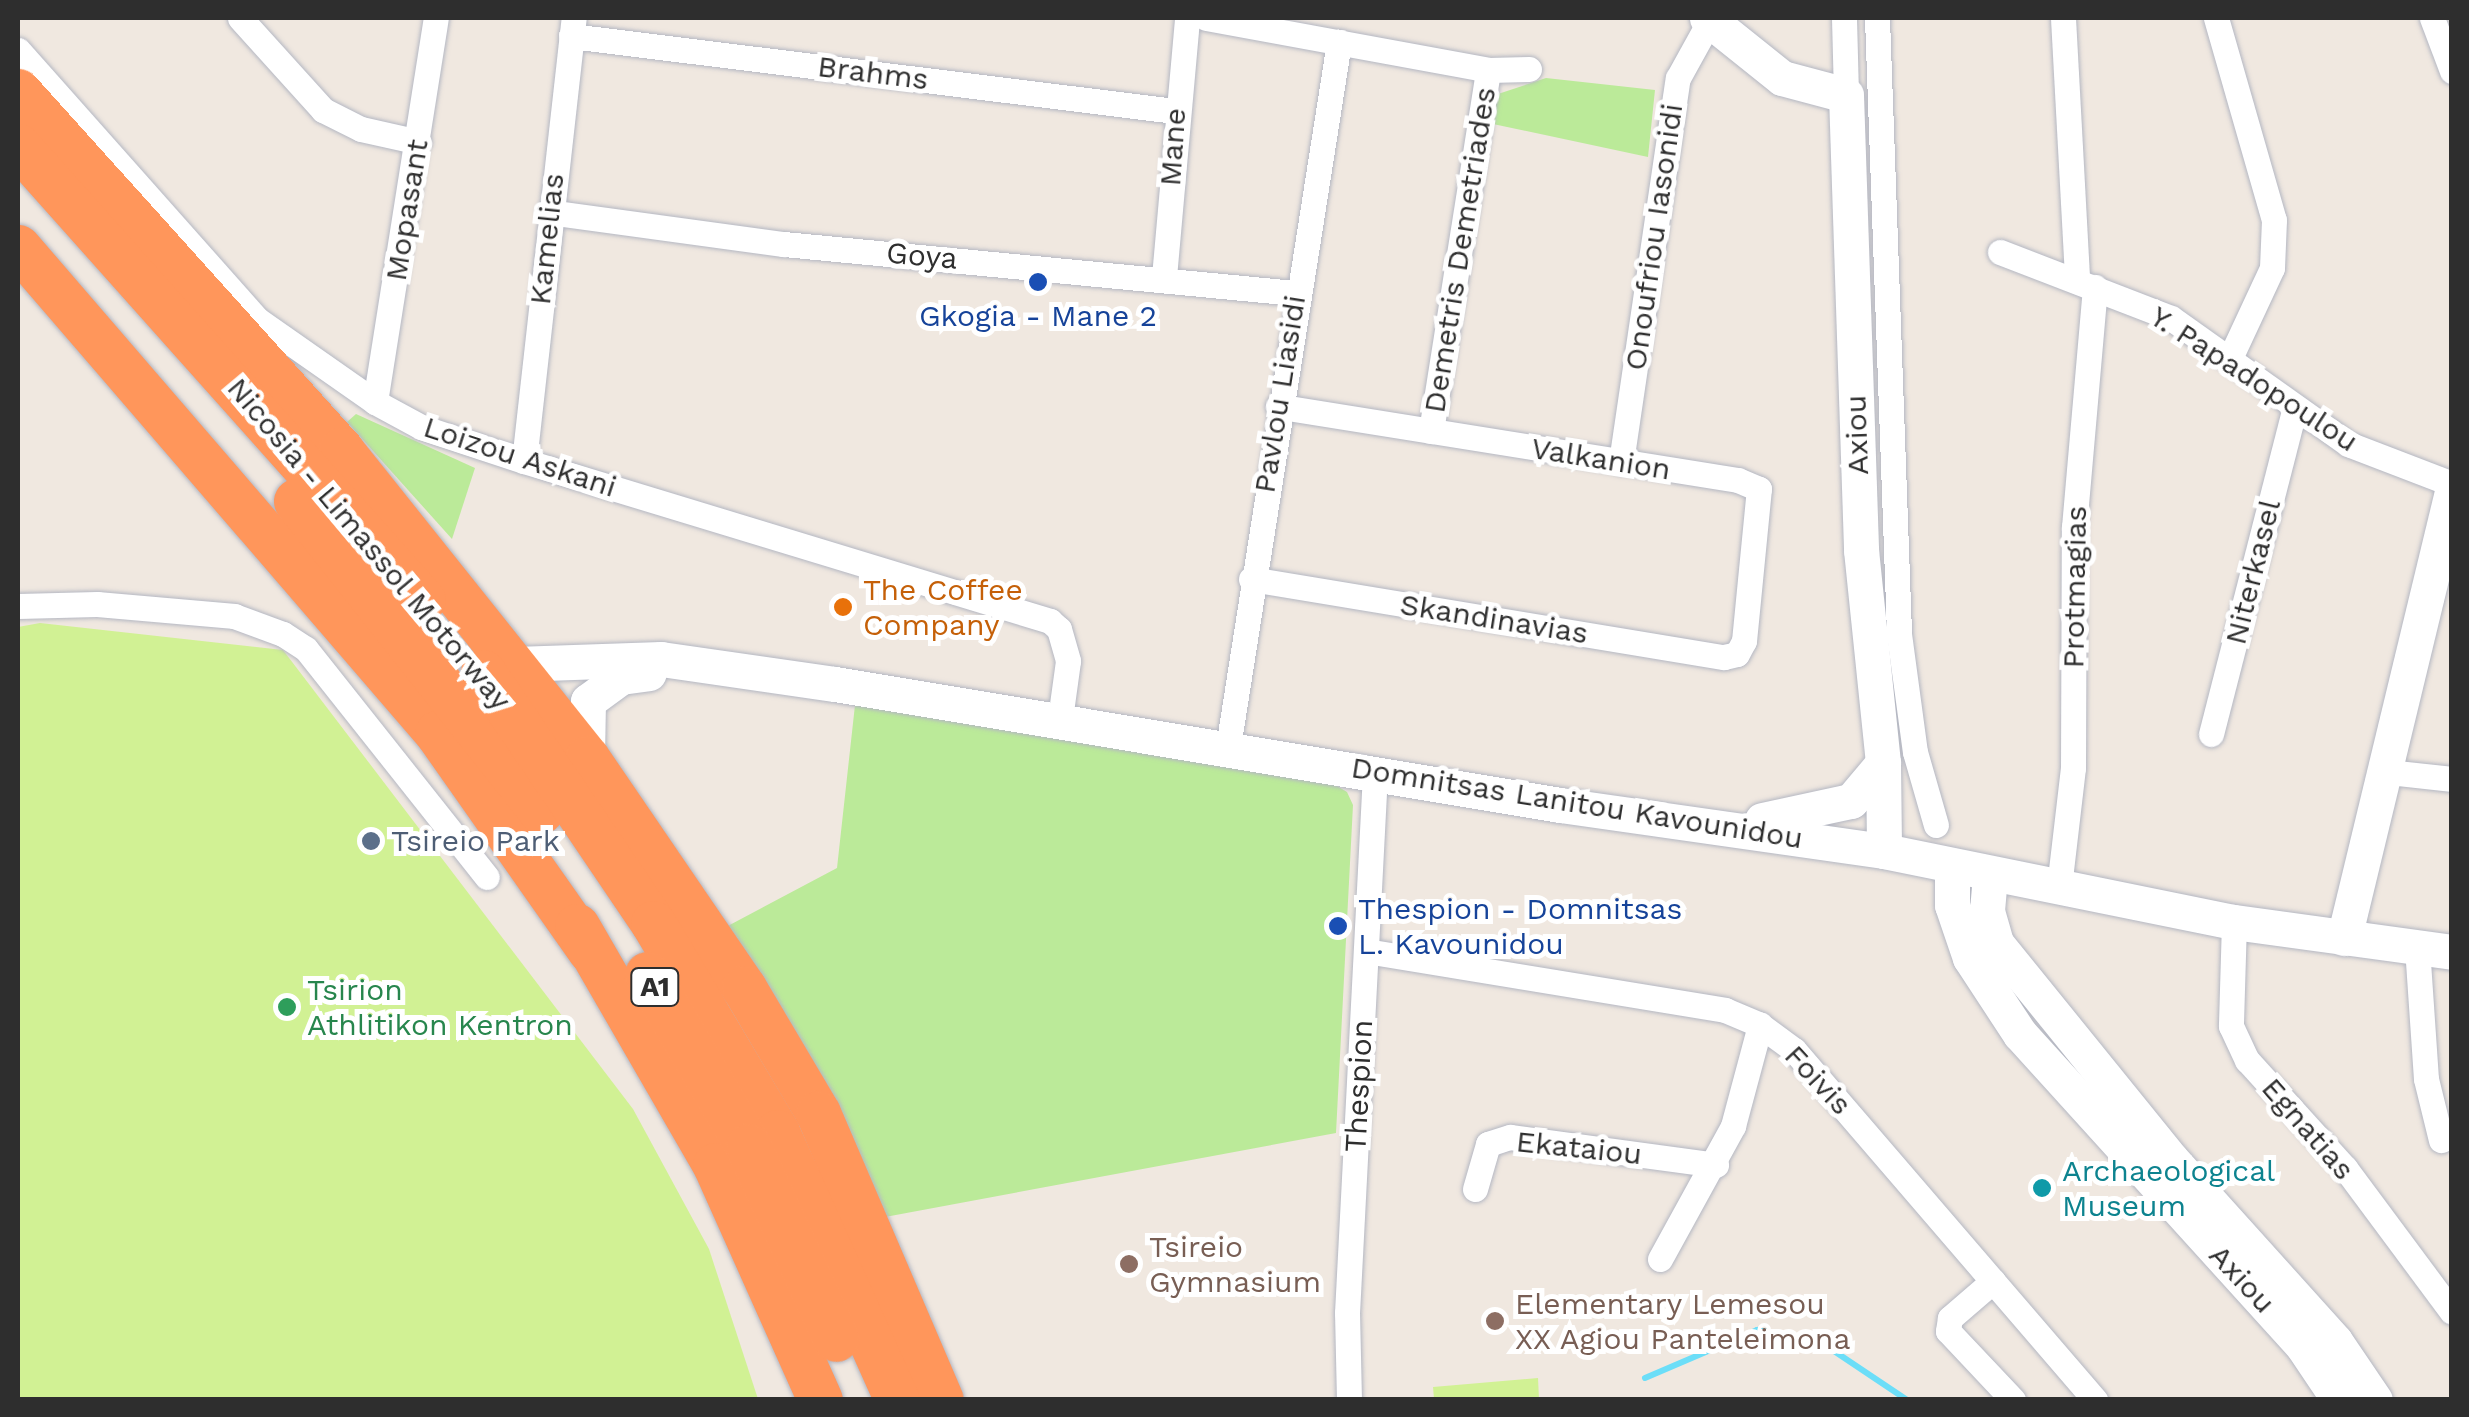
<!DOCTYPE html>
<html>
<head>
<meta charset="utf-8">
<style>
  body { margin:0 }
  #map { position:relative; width:2469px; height:1417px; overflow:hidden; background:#f0e8e0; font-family:"Work Sans",sans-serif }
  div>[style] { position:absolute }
  .green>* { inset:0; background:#bbea99 }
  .pitch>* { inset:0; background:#d1f194 }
  .stream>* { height:6px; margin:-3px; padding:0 3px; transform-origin:3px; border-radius:3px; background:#6cdef8 }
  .roads { filter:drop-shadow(0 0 2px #b4b7c2) drop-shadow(0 0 2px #b4b7c2) }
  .street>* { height:25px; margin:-12.5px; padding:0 12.5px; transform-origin:12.5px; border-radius:12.5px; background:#fff }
  .secondary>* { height:35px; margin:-17.5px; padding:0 17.5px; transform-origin:17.5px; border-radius:17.5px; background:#fff }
  .highway>* { height:45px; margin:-22.5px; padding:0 22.5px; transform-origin:22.5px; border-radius:22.5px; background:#ff965b }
  .dots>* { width:28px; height:28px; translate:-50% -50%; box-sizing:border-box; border:5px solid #fff; border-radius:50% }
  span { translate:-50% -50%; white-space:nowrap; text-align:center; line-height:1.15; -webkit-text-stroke:10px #fff; paint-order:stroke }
  .shield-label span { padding:2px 8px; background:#fff; border:2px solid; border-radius:8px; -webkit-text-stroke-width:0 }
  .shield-label { font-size:28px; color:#2e2e2e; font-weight:700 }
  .street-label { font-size:30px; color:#2e2e2e }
  .transit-label { font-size:30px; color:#164399 }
  .left { translate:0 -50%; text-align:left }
  .food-label { font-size:30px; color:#c56008 }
  .service-label { font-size:30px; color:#4e5e75 }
  .leisure-label { font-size:30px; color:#27864d }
  .culture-label { font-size:30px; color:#0d838f }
  .education-label { font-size:30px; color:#785e54 }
  .frame { position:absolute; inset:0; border:20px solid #2e2e2e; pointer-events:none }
</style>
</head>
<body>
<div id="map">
  <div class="green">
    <i style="clip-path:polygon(1546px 78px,1655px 90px,1648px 157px,1493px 124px,1498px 94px)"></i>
    <i style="clip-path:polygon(356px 414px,475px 468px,452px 539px,347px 422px)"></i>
    <i style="clip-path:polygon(855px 705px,1332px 783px,1347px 792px,1353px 805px,1336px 1133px,885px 1217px,724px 928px,837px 868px)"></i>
  </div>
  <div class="pitch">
    <i style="clip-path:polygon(40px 623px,283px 650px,633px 1109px,709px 1249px,758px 1399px,18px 1399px,18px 627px)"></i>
    <i style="clip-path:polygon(1538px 1378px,1539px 1399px,1434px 1399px,1433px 1387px)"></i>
  </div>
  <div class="stream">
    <i style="left:1645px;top:1378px;width:122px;rotate:-23.2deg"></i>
    <i style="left:1757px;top:1330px;width:66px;rotate:11.3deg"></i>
    <i style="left:1822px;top:1343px;width:102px;rotate:33.8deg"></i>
  </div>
  <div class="roads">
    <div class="street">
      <i style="left:240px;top:18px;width:124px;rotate:47.9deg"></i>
      <i style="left:323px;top:110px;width:42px;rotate:26.6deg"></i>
      <i style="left:361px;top:129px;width:59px;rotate:12.6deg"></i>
      <i style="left:1206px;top:18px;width:287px;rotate:10.4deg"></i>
      <i style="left:1488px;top:70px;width:41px;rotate:-1.4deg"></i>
      <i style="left:1844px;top:18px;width:77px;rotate:88.5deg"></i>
      <i style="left:1877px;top:18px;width:616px;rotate:87.95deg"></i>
      <i style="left:1899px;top:634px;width:119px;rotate:82.3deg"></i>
      <i style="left:1915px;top:752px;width:76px;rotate:74deg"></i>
      <i style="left:2063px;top:18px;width:260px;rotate:86.9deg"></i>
      <i style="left:2216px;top:18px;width:210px;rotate:74deg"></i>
      <i style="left:2274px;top:220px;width:48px;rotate:92.4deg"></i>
      <i style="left:2272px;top:268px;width:97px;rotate:115deg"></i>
      <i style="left:2432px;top:18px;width:57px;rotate:69.3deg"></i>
      <i style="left:571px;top:36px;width:609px;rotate:7.08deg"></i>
      <i style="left:18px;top:50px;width:361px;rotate:48.4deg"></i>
      <i style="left:258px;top:320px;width:143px;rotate:35deg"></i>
      <i style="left:375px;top:402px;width:52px;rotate:28.5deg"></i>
      <i style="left:421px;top:427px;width:108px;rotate:18.3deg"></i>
      <i style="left:524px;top:461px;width:550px;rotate:16.92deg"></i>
      <i style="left:1050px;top:621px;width:12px;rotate:42deg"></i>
      <i style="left:1059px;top:629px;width:33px;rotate:74deg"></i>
      <i style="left:1068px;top:661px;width:59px;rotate:97.9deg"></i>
      <i style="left:549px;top:212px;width:237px;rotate:7.8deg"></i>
      <i style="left:784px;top:244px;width:513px;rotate:5.48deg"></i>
      <i style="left:2000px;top:252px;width:183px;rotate:21.1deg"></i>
      <i style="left:2171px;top:318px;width:217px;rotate:35.4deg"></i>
      <i style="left:2348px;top:444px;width:111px;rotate:21deg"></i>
      <i style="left:1164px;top:277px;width:260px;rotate:-84.9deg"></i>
      <i style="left:375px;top:402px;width:389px;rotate:-81deg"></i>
      <i style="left:1431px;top:431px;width:365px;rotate:-81deg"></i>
      <i style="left:524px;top:461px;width:446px;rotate:-83.6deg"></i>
      <i style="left:1621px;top:462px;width:388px;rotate:-81.6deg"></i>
      <i style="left:1678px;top:78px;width:66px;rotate:-61.1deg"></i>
      <i style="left:1251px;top:579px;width:479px;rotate:9.4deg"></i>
      <i style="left:1724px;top:657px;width:13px;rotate:-13deg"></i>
      <i style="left:1737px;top:654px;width:15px;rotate:-62deg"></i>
      <i style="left:1744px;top:641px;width:153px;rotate:-84.4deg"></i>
      <i style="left:1759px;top:489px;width:23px;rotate:-157deg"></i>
      <i style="left:1738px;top:480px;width:466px;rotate:-170.9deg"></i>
      <i style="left:18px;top:606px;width:79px;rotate:-1.5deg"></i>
      <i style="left:97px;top:604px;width:138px;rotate:5deg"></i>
      <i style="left:234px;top:616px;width:52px;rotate:20.2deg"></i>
      <i style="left:283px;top:634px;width:27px;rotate:33deg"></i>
      <i style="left:306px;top:649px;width:291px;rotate:51.6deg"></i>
      <i style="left:2211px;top:734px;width:333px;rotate:-75.6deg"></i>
      <i style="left:1228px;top:747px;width:714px;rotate:-81.05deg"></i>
      <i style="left:2388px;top:772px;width:64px;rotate:6.2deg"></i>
      <i style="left:2059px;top:887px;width:120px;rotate:-83.3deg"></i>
      <i style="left:2073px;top:768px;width:241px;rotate:-89.8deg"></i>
      <i style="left:2074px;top:527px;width:241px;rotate:-85deg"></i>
      <i style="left:2234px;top:922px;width:104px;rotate:91.7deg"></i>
      <i style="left:2231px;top:1026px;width:38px;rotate:65deg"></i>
      <i style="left:2247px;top:1060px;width:146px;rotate:47.8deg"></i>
      <i style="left:2345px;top:1168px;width:179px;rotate:53.4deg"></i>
      <i style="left:2417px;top:947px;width:132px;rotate:86.1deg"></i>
      <i style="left:2426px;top:1079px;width:63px;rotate:76.2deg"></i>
      <i style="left:1366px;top:951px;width:364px;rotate:9.3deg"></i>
      <i style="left:1725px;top:1010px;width:38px;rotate:23deg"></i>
      <i style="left:1760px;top:1025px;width:42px;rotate:36.3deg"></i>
      <i style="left:1794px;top:1050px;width:462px;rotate:49.3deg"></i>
      <i style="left:1475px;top:1189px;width:47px;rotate:-73.9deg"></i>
      <i style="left:1488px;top:1144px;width:23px;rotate:-18deg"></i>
      <i style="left:1510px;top:1137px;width:208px;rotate:7.7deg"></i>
      <i style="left:1660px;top:1259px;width:152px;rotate:-61.2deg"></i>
      <i style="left:1733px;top:1126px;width:105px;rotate:-75deg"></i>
      <i style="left:1993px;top:1281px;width:57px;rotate:139.3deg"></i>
      <i style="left:1950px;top:1318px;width:13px;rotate:99deg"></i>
      <i style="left:1948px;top:1331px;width:95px;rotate:46.7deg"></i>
      <i style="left:1349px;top:1400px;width:87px;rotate:-91.3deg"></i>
      <i style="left:1347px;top:1313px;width:541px;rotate:-87.03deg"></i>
    </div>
    <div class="secondary">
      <i style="left:1707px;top:18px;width:96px;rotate:38.7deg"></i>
      <i style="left:1782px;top:78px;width:66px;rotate:14.9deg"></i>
      <i style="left:1846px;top:95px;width:455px;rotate:88.1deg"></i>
      <i style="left:1861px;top:550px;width:214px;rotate:84.1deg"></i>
      <i style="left:1883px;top:763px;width:88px;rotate:89.3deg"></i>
      <i style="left:515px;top:664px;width:146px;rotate:-2deg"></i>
      <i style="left:661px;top:659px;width:176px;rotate:8.2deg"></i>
      <i style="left:835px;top:684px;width:735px;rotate:9.48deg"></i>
      <i style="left:1560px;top:805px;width:327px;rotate:8.1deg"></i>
      <i style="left:1884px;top:851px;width:357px;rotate:11.5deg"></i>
      <i style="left:2234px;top:922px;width:220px;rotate:7.8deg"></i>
      <i style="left:587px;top:758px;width:57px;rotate:-89deg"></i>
      <i style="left:588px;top:701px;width:41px;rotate:-36deg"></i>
      <i style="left:621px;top:677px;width:28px;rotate:-8deg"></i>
      <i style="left:1762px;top:820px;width:91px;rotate:-12.1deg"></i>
      <i style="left:1851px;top:801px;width:50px;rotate:-49.9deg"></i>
      <i style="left:1952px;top:868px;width:37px;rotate:90deg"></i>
      <i style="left:1952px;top:905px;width:56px;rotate:71.2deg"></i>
      <i style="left:1970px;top:958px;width:91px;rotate:56.7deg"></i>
      <i style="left:2020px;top:1034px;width:420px;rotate:47.8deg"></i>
      <i style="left:2302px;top:1345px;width:66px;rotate:56.1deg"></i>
      <i style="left:1990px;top:876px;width:35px;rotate:95deg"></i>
      <i style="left:1987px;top:911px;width:33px;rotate:74deg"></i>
      <i style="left:1996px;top:943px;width:278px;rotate:51deg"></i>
      <i style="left:2171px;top:1159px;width:245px;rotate:48deg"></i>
      <i style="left:2335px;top:1341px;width:71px;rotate:55.9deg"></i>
      <i style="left:2344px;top:938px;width:459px;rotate:-76.4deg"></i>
    </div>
    <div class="highway">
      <i style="left:18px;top:91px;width:483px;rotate:48deg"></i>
      <i style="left:341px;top:450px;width:394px;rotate:51.4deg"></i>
      <i style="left:587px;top:758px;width:278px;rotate:55.7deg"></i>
      <i style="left:744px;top:988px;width:145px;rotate:59.4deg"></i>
      <i style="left:818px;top:1113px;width:312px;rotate:66.8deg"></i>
      <i style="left:18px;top:146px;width:608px;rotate:48.26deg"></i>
      <i style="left:18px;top:247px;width:642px;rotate:49.23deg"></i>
      <i style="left:437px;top:733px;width:266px;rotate:54.9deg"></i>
      <i style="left:296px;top:501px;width:395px;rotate:51.7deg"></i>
      <i style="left:483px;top:672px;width:303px;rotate:55.9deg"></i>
      <i style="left:653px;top:923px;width:243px;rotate:59.3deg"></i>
      <i style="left:777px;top:1132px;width:294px;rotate:65.9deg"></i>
      <i style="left:577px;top:926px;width:276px;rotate:60deg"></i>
      <i style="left:715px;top:1165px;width:257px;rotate:65.9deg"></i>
      <i style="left:647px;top:974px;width:199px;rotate:59.6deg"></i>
      <i style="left:748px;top:1146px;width:212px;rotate:65.5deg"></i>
    </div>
  </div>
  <div class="dots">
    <i style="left:1038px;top:282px;background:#1a4fb4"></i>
    <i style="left:843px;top:607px;background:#e8710a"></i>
    <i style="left:371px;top:841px;background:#5c6f8a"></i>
    <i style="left:1338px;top:926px;background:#1a4fb4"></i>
    <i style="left:287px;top:1007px;background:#2e9e5b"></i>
    <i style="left:2042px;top:1188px;background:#0f9aa8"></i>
    <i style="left:1129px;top:1264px;background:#8d6e63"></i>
    <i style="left:1495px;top:1321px;background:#8d6e63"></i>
  </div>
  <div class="shield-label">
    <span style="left:655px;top:987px">A1</span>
  </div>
  <div class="street-label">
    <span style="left:873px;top:73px;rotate:7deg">Brahms</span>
    <span style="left:1173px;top:147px;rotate:-86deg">Mane</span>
    <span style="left:407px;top:210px;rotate:-81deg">Mopasant</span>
    <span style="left:1654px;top:237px;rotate:-82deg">Onoufriou Iasonidi</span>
    <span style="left:547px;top:239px;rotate:-84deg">Kamelias</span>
    <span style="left:1460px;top:250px;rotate:-81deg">Demetris Demetriades</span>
    <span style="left:922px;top:256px;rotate:5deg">Goya</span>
    <span style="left:2254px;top:379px;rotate:33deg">Y. Papadopoulou</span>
    <span style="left:1280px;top:394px;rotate:-81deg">Pavlou Liasidi</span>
    <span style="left:1857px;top:435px;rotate:-92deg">Axiou</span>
    <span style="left:520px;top:457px;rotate:18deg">Loizou Askani</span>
    <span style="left:1601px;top:459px;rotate:9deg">Valkanion</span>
    <span style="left:369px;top:544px;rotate:50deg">Nicosia - Limassol Motorway</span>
    <span style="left:2253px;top:572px;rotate:-76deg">Niterkasel</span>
    <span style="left:2075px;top:587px;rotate:-89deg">Protmagias</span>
    <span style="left:1494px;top:619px;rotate:9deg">Skandinavias</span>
    <span style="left:1577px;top:803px;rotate:9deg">Domnitsas Lanitou Kavounidou</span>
    <span style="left:1818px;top:1080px;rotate:47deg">Foivis</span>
    <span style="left:1359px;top:1086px;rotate:-87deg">Thespion</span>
    <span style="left:2308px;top:1129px;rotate:49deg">Egnatias</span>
    <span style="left:1579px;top:1148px;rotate:6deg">Ekataiou</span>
    <span style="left:2242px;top:1279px;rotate:47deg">Axiou</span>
  </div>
  <div class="transit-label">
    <span style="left:1038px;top:316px">Gkogia - Mane 2</span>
    <span class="left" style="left:1358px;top:926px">Thespion - Domnitsas<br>L. Kavounidou</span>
  </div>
  <div class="food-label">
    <span class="left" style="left:863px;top:607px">The Coffee<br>Company</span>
  </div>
  <div class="service-label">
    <span class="left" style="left:391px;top:841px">Tsireio Park</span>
  </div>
  <div class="leisure-label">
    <span class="left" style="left:307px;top:1007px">Tsirion<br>Athlitikon Kentron</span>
  </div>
  <div class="culture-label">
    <span class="left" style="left:2062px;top:1188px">Archaeological<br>Museum</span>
  </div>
  <div class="education-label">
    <span class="left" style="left:1149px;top:1264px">Tsireio<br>Gymnasium</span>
    <span class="left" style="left:1515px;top:1321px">Elementary Lemesou<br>XX Agiou Panteleimona</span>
  </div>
  <div class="frame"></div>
</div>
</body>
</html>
